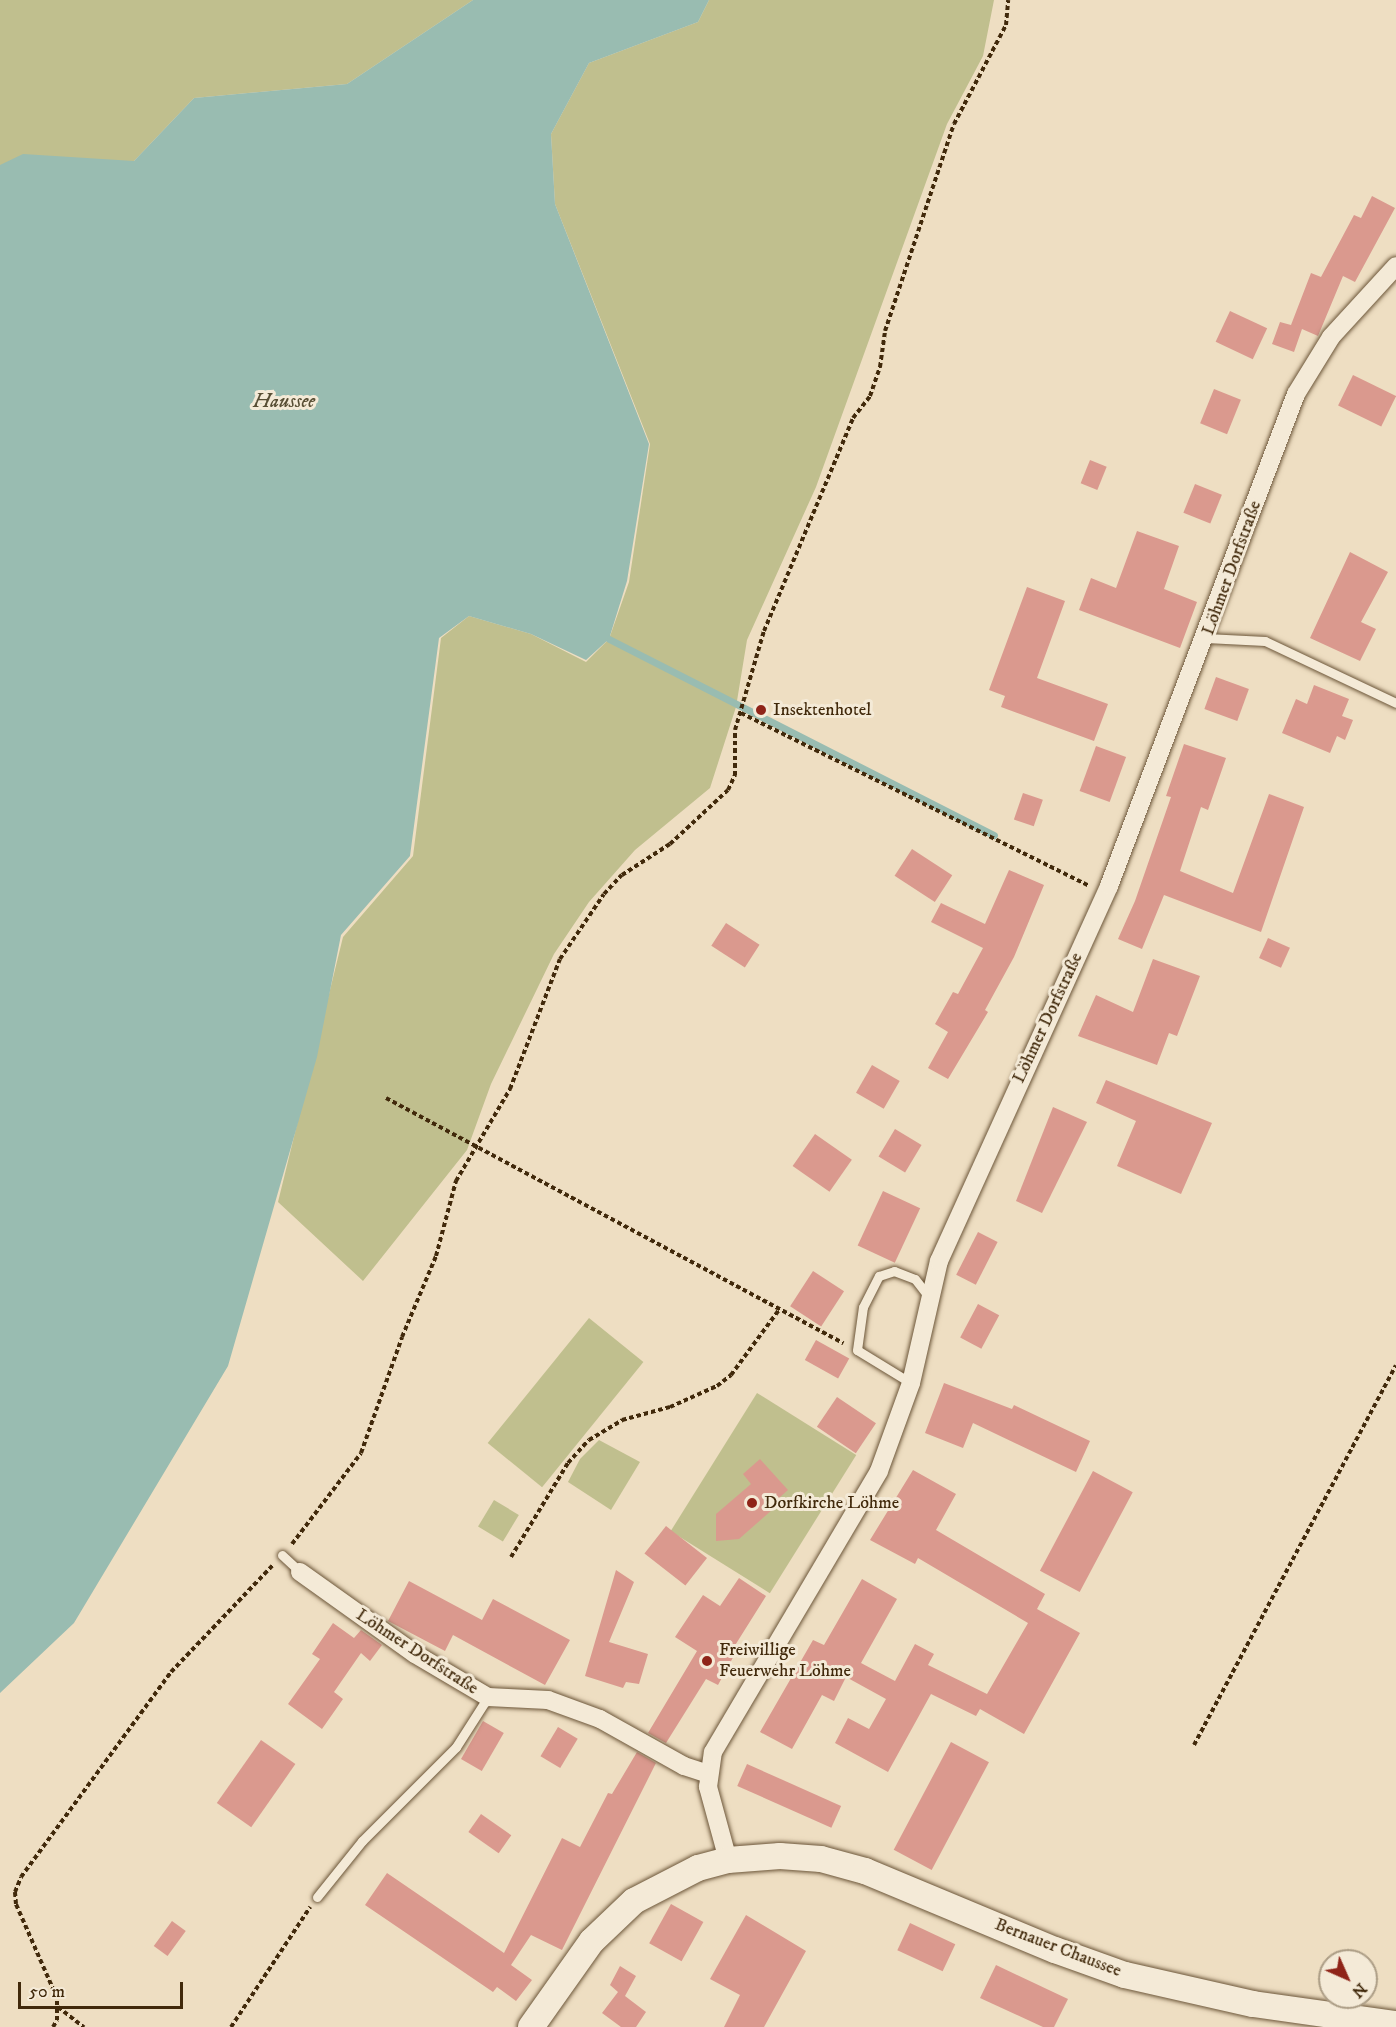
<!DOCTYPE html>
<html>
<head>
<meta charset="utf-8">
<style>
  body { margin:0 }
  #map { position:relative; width:1396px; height:2027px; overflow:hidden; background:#eedec2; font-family:"IM FELL DW Pica",serif }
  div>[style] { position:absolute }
  .green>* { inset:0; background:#c0bf8e; transform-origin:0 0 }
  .water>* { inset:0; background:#99bcb1 }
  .stream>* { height:7px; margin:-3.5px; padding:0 3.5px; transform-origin:3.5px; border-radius:3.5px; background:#99bcb1 }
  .building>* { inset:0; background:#da998e; transform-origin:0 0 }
  .path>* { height:4px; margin-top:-2px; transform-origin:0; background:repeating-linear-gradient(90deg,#41290b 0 4.5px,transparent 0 7.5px) }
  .roads { filter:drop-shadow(0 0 2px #6c5639) drop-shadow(0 0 2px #6c5639) }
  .service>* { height:9px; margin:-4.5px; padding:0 4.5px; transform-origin:4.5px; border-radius:4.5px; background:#f4ead7 }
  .minor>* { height:18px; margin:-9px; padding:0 9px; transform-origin:9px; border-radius:9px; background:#f4ead7 }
  .secondary>* { height:26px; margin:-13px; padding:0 13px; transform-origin:13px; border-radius:13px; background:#f4ead7 }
  .dots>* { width:16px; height:16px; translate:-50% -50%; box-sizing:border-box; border:3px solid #f4ead7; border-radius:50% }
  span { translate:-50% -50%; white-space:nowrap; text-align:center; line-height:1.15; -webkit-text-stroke:6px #f4ead7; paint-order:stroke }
  .street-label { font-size:18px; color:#41290b }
  .poi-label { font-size:18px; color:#41290b }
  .left { translate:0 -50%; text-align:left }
  .water-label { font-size:20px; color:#574e34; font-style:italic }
  .north { position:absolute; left:1318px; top:1949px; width:60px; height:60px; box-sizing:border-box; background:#f4ead7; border:2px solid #ac9d85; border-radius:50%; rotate:135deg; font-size:16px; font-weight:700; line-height:24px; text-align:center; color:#41290b }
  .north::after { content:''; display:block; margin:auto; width:21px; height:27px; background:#8f2418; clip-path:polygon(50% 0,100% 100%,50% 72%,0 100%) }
  .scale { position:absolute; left:18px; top:1982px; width:165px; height:27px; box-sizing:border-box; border:3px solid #41290b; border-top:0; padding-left:8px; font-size:18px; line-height:21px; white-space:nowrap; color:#41290b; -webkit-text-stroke:4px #f4ead7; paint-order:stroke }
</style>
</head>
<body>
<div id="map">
  <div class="green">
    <i style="clip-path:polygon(0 0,473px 0,347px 84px,194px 98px,134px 161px,0 167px)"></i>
    <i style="clip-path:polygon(709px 0,994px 0,983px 56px,947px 124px,816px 487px,747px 640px,736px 707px,710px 788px,635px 850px,589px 902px,554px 954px,491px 1084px,467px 1150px,363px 1281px,278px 1202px,343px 937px,413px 856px,441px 638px,469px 616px,531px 634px,586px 662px,609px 639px,629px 582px,650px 444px,555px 204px,551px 134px,589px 63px,698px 22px)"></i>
    <i style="left:589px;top:1318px;width:70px;height:161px;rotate:39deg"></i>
    <i style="left:757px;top:1393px;width:117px;height:163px;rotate:32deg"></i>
    <i style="clip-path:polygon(599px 1440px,640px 1462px,611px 1510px,568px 1482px,580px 1459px)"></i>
    <i style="left:494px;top:1500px;width:29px;height:31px;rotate:31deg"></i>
  </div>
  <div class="water">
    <i style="clip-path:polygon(473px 0,709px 0,698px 22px,589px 63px,551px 134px,555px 204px,649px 444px,627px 581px,609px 639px,586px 660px,531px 634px,469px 616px,439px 638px,410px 856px,341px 935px,317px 1057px,228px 1366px,74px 1623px,0 1693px,0 165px,23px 154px,134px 161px,194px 98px,347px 84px)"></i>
  </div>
  <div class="stream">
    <i style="left:609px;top:639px;width:432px;rotate:27deg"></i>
  </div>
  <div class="building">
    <i style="clip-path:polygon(1372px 196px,1395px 208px,1355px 282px,1343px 276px,1318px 336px,1302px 329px,1294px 352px,1272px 344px,1280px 322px,1291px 325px,1311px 273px,1321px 277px,1354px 215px,1361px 218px)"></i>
    <i style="left:1230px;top:311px;width:41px;height:34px;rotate:25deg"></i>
    <i style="left:1353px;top:375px;width:48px;height:34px;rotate:26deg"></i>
    <i style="left:1214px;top:389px;width:29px;height:37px;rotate:22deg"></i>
    <i style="left:1090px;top:460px;width:18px;height:25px;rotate:22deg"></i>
    <i style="left:1195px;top:484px;width:29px;height:31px;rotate:22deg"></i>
    <i style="clip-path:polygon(1137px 531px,1179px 546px,1164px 589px,1197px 602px,1180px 648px,1079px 610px,1091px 578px,1116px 588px)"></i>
    <i style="clip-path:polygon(1350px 552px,1388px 572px,1361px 622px,1376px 629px,1360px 661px,1310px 638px)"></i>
    <i style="clip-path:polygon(1027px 587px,1065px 601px,1037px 678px,1108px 704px,1094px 741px,1001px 707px,1005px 696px,989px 690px)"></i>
    <i style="left:1216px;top:677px;width:35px;height:34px;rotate:20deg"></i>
    <i style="clip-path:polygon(1314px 685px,1349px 699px,1342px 716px,1353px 720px,1345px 740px,1337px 736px,1330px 753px,1282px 733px,1296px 699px,1307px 704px)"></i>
    <i style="clip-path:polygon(1184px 744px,1226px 758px,1208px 810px,1201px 807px,1180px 871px,1233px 893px,1269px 794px,1304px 807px,1261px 932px,1164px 895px,1142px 949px,1118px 939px,1135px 901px,1171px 797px,1166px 796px)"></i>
    <i style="left:1096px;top:746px;width:32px;height:48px;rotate:20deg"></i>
    <i style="left:1023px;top:793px;width:21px;height:28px;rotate:19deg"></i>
    <i style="left:912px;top:849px;width:48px;height:32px;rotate:33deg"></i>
    <i style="clip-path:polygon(1009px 870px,1044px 885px,1014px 957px,985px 1010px,988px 1012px,948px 1079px,928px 1068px,948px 1032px,935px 1024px,953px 992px,958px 994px,983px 948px,931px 922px,941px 903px,985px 924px)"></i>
    <i style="left:726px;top:923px;width:40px;height:27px;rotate:33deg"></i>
    <i style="left:1268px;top:938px;width:24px;height:22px;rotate:24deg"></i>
    <i style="clip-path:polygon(1153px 959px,1200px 976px,1177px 1036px,1169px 1033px,1157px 1065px,1078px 1036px,1096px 995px,1133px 1012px)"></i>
    <i style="left:872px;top:1065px;width:32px;height:32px;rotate:30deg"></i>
    <i style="clip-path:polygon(1106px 1080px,1212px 1123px,1181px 1194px,1117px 1166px,1136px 1121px,1096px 1103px)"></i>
    <i style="clip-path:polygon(1053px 1107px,1087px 1122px,1042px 1213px,1016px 1201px)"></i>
    <i style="left:895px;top:1129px;width:31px;height:32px;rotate:31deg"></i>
    <i style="left:815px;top:1134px;width:45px;height:39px;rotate:35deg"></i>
    <i style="left:883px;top:1191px;width:41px;height:60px;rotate:25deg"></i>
    <i style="left:978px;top:1232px;width:22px;height:48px;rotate:27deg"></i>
    <i style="left:813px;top:1271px;width:37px;height:42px;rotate:33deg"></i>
    <i style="left:978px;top:1304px;width:24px;height:38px;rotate:28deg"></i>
    <i style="left:816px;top:1340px;width:38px;height:23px;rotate:29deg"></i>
    <i style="clip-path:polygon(944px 1383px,1012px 1409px,1014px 1405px,1090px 1441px,1076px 1472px,973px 1423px,963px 1448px,925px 1433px)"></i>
    <i style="left:837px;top:1397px;width:47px;height:36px;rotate:34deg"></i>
    <i style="clip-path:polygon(760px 1459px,788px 1490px,771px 1505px,773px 1509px,739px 1539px,716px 1541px,716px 1514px,751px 1484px,743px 1474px)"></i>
    <i style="clip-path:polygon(913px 1470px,956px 1494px,936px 1530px,1045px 1594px,1037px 1609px,1080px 1633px,1024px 1734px,980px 1709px,976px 1716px,931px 1694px,888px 1772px,835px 1743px,848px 1718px,869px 1729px,886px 1699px,846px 1677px,834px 1701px,822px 1695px,792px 1749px,760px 1732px,813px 1640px,824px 1645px,862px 1579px,897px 1599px,861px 1663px,895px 1681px,915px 1644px,934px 1654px,928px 1665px,987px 1694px,1028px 1623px,918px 1558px,915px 1564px,870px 1540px)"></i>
    <i style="left:1093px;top:1471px;width:45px;height:113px;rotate:28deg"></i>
    <i style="left:666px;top:1526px;width:52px;height:35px;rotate:38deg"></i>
    <i style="clip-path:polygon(616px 1570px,634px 1582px,609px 1642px,648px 1654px,639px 1684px,626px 1682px,623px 1688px,585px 1676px)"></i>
    <i style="clip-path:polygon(739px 1578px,766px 1596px,734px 1647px,736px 1652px,718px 1685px,706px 1679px,666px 1743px,648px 1733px,697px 1651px,675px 1637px,703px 1595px,720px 1606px)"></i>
    <i style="clip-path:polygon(409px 1581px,482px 1620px,493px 1599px,570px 1640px,545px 1685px,453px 1635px,445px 1651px,388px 1621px)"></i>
    <i style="clip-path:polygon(333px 1623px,354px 1638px,361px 1630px,382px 1645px,370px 1661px,361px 1653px,334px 1692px,343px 1699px,322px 1729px,288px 1704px,320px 1659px,312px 1654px)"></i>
    <i style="left:483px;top:1721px;width:24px;height:44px;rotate:30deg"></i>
    <i style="left:558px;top:1727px;width:23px;height:34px;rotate:31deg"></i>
    <i style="left:261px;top:1740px;width:42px;height:77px;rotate:35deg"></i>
    <i style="left:951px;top:1742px;width:43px;height:122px;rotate:28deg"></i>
    <i style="clip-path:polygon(637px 1752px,656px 1763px,562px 1950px,531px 1935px,511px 1965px,532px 1980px,516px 2001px,497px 1987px,493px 1992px,365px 1905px,387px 1873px,504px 1953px,562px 1838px,580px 1847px,608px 1793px,612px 1794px)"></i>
    <i style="left:747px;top:1764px;width:103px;height:24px;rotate:24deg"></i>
    <i style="left:481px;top:1814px;width:37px;height:22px;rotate:35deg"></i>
    <i style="left:671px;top:1904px;width:37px;height:45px;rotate:29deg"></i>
    <i style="clip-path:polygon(746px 1915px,806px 1951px,764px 2027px,724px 2027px,740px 1995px,710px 1979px)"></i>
    <i style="left:172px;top:1921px;width:17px;height:31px;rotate:36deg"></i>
    <i style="left:910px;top:1923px;width:50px;height:30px;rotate:25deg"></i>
    <i style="clip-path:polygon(996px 1965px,1068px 1999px,1054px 2027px,1043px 2027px,980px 1998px)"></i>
    <i style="clip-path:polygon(620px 1966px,636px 1976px,625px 1996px,646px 2012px,636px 2027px,621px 2027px,602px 2013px,618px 1992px,610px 1985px)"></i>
  </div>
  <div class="path">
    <i style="left:741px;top:713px;width:389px;rotate:26.4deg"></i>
    <i style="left:386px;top:1098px;width:519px;rotate:28.2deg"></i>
    <i style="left:292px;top:1544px;width:114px;rotate:-52.8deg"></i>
    <i style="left:361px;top:1453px;width:123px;rotate:-70.5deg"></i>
    <i style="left:402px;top:1337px;width:88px;rotate:-67.2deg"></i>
    <i style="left:436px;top:1256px;width:78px;rotate:-75.1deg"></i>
    <i style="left:456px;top:1181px;width:107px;rotate:-59.6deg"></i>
    <i style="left:510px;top:1089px;width:139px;rotate:-69deg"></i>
    <i style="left:560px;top:959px;width:78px;rotate:-55.9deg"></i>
    <i style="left:604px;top:894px;width:26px;rotate:-47deg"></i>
    <i style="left:622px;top:875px;width:57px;rotate:-32.9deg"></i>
    <i style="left:670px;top:844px;width:79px;rotate:-43deg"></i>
    <i style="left:728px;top:790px;width:17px;rotate:-65deg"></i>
    <i style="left:735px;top:775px;width:45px;rotate:-90deg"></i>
    <i style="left:735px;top:730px;width:103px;rotate:-73.7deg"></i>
    <i style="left:764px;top:631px;width:231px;rotate:-67.3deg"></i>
    <i style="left:853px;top:418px;width:28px;rotate:-52deg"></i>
    <i style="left:870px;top:396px;width:31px;rotate:-71deg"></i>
    <i style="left:880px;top:367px;width:36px;rotate:-82deg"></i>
    <i style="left:885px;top:331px;width:218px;rotate:-71.6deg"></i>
    <i style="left:954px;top:124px;width:112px;rotate:-62.3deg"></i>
    <i style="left:1006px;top:25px;width:25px;rotate:-85deg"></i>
    <i style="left:511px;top:1557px;width:110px;rotate:-58.8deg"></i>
    <i style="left:568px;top:1463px;width:31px;rotate:-48deg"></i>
    <i style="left:589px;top:1440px;width:39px;rotate:-31deg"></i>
    <i style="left:622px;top:1420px;width:50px;rotate:-15.2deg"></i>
    <i style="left:670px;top:1407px;width:51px;rotate:-24.1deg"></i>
    <i style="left:717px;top:1386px;width:18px;rotate:-38deg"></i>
    <i style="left:731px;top:1375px;width:81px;rotate:-53.6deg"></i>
    <i style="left:1194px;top:1745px;width:430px;rotate:-62deg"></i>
    <i style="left:58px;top:2007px;width:33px;rotate:38deg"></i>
    <i style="left:53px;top:2027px;width:8px;rotate:-60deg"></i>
    <i style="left:57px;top:2020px;width:22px;rotate:-90deg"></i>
    <i style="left:57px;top:1998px;width:103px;rotate:-113.6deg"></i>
    <i style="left:16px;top:1904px;width:12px;rotate:-95deg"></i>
    <i style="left:15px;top:1892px;width:16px;rotate:-68deg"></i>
    <i style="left:21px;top:1877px;width:254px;rotate:-53.8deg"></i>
    <i style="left:171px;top:1672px;width:148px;rotate:-46.4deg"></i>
    <i style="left:231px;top:2027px;width:144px;rotate:-56.6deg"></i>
  </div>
  <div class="roads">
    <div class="service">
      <i style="left:1206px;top:638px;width:59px;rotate:2.9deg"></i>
      <i style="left:1265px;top:641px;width:145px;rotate:25.3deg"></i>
      <i style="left:911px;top:1383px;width:63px;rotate:-148.6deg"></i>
      <i style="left:857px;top:1350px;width:43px;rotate:-82.1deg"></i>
      <i style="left:863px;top:1307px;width:35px;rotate:-63deg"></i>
      <i style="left:879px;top:1276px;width:16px;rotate:-18deg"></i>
      <i style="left:894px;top:1271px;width:22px;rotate:21deg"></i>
      <i style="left:915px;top:1279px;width:24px;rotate:52deg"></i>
      <i style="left:282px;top:1555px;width:25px;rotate:43deg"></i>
      <i style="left:317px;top:1897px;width:72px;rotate:-51.2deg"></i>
      <i style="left:362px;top:1841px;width:133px;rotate:-45deg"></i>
      <i style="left:456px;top:1747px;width:59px;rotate:-57.4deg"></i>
    </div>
    <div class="minor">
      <i style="left:300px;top:1572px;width:141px;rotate:35.5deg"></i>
      <i style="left:415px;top:1654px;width:85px;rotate:30.5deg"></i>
      <i style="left:488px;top:1697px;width:60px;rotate:2.9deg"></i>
      <i style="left:548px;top:1700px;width:55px;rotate:20.1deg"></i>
      <i style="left:600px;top:1719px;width:96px;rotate:29.2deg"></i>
      <i style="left:684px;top:1766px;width:25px;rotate:18deg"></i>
      <i style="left:728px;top:1860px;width:76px;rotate:-105.3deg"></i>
      <i style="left:708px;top:1787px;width:35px;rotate:-82deg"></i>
      <i style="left:713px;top:1752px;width:326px;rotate:-59.4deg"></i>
      <i style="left:879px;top:1471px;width:94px;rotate:-70deg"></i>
      <i style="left:911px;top:1383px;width:125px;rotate:-77.1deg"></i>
      <i style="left:939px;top:1261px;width:412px;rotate:-65.6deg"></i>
      <i style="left:1109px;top:886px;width:526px;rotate:-69.19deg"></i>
      <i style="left:1296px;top:394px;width:67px;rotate:-58.4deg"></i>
      <i style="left:1331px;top:337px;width:96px;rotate:-47.5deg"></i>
    </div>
    <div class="secondary">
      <i style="left:531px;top:2027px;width:105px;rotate:-54.7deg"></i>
      <i style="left:592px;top:1941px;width:58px;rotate:-43.6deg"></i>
      <i style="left:634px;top:1901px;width:72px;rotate:-27.3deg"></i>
      <i style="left:698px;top:1868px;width:31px;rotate:-15deg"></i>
      <i style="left:728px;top:1860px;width:52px;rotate:-4.4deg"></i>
      <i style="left:780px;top:1856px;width:41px;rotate:4.2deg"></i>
      <i style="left:821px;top:1859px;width:46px;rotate:15.3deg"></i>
      <i style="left:865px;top:1871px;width:206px;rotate:22.6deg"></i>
      <i style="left:1055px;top:1950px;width:74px;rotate:19.7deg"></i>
      <i style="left:1125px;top:1975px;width:131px;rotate:12.8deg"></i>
      <i style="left:1253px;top:2004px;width:144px;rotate:8deg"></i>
    </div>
  </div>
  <div class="dots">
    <i style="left:761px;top:710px;background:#8f2418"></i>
    <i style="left:752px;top:1503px;background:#8f2418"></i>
    <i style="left:707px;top:1661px;background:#8f2418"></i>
  </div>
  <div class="street-label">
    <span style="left:1232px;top:568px;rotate:-70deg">Löhmer Dorfstraße</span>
    <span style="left:1048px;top:1018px;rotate:-65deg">Löhmer Dorfstraße</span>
    <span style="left:417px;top:1652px;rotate:33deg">Löhmer Dorfstraße</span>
    <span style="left:1058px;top:1948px;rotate:21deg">Bernauer Chaussee</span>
  </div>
  <div class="poi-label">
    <span class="left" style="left:773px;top:710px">Insektenhotel</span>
    <span class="left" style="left:764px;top:1503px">Dorfkirche Löhme</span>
    <span class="left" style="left:719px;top:1661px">Freiwillige<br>Feuerwehr Löhme</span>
  </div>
  <div class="water-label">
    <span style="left:284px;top:401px">Haussee</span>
  </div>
  <div class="north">N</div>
  <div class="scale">50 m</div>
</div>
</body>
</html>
